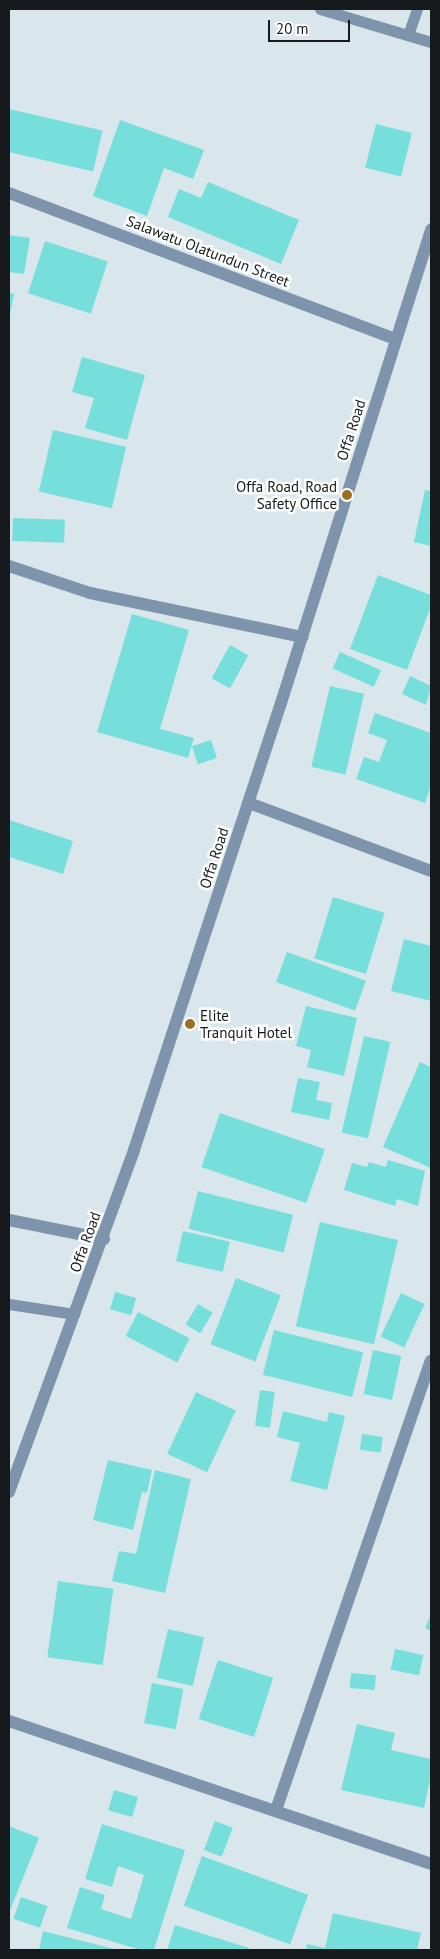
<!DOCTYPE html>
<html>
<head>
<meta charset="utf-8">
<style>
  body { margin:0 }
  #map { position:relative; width:440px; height:1959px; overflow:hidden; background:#d9e6eb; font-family:"PT Sans",sans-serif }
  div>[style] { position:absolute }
  .building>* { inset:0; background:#76dfdc; transform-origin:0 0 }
  .service>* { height:11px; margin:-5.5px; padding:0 5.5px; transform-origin:5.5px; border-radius:5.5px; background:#7d94ac }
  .minor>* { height:12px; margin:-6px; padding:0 6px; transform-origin:6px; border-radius:6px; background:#7d94ac }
  .tertiary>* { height:12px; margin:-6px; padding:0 6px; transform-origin:6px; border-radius:6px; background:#7d94ac }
  .dots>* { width:14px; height:14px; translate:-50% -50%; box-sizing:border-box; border:2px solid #fff; border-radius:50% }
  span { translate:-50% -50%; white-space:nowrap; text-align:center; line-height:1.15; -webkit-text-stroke:5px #fff; paint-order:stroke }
  .street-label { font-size:15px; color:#161a1c }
  .poi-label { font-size:15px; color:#161a1c }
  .right { translate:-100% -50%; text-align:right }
  .left { translate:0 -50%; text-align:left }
  .frame { position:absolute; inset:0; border:10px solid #161a1c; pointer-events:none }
  .scale { position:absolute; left:268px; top:20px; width:82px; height:22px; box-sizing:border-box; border:2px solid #161a1c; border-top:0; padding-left:6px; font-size:15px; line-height:18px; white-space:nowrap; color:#161a1c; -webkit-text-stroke:4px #fff; paint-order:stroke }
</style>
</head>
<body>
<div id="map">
  <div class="building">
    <i style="left:9px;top:109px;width:96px;height:42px;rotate:13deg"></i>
    <i style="clip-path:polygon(120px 120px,204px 150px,193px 179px,164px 168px,147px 216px,93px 196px)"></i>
    <i style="left:376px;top:124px;width:37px;height:45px;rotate:14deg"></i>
    <i style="clip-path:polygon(208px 182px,299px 220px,281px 264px,168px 217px,179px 189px,201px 198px)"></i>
    <i style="clip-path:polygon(9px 235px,30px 238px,24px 274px,9px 272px)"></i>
    <i style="left:45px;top:241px;width:66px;height:55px;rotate:18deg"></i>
    <i style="clip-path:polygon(9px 293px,14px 294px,10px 314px,9px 314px)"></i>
    <i style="clip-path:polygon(82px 357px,145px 375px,127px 440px,85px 428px,94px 398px,72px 392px)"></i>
    <i style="left:53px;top:430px;width:75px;height:63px;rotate:13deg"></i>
    <i style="clip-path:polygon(425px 490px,431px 491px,431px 546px,414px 542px)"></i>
    <i style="left:13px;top:518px;width:52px;height:23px;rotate:2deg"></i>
    <i style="clip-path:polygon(378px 575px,431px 595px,431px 606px,407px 670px,350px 649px)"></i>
    <i style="clip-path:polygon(132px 614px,189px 630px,160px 729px,194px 738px,188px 758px,97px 732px)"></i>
    <i style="left:230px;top:645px;width:21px;height:38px;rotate:29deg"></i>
    <i style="left:340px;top:652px;width:45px;height:18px;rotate:24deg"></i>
    <i style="clip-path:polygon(410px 676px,431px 686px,426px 705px,402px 694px)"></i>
    <i style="left:330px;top:686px;width:35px;height:83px;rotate:13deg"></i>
    <i style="clip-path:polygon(375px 713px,431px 733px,431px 785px,425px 803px,356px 779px,364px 757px,379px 762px,387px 740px,368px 733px)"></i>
    <i style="left:211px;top:740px;width:19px;height:20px;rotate:72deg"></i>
    <i style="clip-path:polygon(9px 820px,73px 841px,63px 874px,9px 857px)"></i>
    <i style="left:333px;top:897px;width:54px;height:64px;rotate:17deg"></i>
    <i style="clip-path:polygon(404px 939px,431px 946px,431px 1001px,391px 991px)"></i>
    <i style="left:287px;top:952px;width:84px;height:32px;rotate:20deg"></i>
    <i style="clip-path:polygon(306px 1006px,357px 1018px,344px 1076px,307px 1067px,311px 1050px,296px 1046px)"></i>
    <i style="left:364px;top:1036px;width:27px;height:99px;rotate:13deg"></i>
    <i style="clip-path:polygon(420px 1062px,431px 1067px,431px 1168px,383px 1147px)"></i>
    <i style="clip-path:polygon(298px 1078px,320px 1082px,316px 1100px,332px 1103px,329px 1120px,291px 1112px)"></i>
    <i style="left:220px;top:1113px;width:111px;height:57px;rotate:19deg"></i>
    <i style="clip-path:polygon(388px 1160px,425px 1171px,418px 1206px,397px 1199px,395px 1206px,344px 1190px,352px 1163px,367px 1167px,369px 1162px,386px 1167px)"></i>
    <i style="left:198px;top:1191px;width:98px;height:39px;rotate:14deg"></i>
    <i style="left:320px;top:1222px;width:80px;height:107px;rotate:13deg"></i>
    <i style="left:183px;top:1231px;width:48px;height:31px;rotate:13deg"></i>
    <i style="left:236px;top:1278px;width:48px;height:71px;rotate:21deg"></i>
    <i style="left:115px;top:1292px;width:22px;height:18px;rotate:16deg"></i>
    <i style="left:401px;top:1293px;width:26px;height:48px;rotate:25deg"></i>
    <i style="left:198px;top:1304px;width:17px;height:24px;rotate:31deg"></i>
    <i style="left:138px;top:1312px;width:58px;height:27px;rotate:27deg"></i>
    <i style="left:274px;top:1330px;width:92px;height:46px;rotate:14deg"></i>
    <i style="left:373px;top:1350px;width:29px;height:45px;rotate:12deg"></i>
    <i style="left:260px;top:1390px;width:15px;height:36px;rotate:8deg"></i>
    <i style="left:196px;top:1392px;width:44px;height:68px;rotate:25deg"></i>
    <i style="clip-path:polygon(283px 1411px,327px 1422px,329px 1412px,345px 1416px,327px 1490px,290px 1481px,300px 1443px,277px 1437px)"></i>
    <i style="left:362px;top:1434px;width:21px;height:16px;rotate:8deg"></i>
    <i style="clip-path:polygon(108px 1460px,152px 1470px,147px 1493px,142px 1492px,133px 1530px,93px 1520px)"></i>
    <i style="clip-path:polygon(155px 1470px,191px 1479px,165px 1593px,112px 1581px,119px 1551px,136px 1554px)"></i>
    <i style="left:58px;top:1581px;width:56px;height:77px;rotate:8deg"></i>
    <i style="clip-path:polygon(431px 1614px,431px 1631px,425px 1628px)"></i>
    <i style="left:168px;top:1629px;width:37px;height:50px;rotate:13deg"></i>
    <i style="left:395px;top:1649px;width:29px;height:21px;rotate:12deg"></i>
    <i style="left:218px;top:1660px;width:58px;height:62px;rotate:18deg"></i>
    <i style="left:351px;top:1673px;width:25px;height:15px;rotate:5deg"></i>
    <i style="left:152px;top:1683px;width:32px;height:41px;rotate:11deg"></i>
    <i style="clip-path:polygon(357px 1724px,395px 1733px,391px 1750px,431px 1759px,431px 1776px,424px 1808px,341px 1790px)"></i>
    <i style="left:114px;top:1790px;width:25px;height:21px;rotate:16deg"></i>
    <i style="left:215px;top:1821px;width:19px;height:31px;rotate:21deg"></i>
    <i style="clip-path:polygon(102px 1824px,185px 1850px,154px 1950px,141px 1950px,67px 1928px,80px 1887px,105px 1895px,101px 1909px,131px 1919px,144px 1875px,118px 1866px,112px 1887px,85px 1879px)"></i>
    <i style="clip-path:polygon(9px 1826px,39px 1838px,9px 1913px)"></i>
    <i style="left:202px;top:1856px;width:113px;height:53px;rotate:20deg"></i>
    <i style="left:21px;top:1897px;width:28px;height:23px;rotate:19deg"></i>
    <i style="clip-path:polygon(333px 1913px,421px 1933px,417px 1950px,306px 1950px,307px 1944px,325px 1948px)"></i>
    <i style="clip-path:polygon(175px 1925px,249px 1948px,248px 1950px,167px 1950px)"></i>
    <i style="clip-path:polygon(43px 1931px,118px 1950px,39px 1950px)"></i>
  </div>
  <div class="service">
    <i style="left:320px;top:9px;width:116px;rotate:16.6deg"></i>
    <i style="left:408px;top:35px;width:28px;rotate:-71deg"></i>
    <i style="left:9px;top:1304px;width:66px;rotate:8.7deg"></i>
  </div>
  <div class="minor">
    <i style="left:9px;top:193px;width:414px;rotate:20.7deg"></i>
    <i style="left:9px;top:566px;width:85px;rotate:18.4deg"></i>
    <i style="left:90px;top:593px;width:217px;rotate:11.7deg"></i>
    <i style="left:249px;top:803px;width:194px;rotate:20.5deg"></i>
    <i style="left:9px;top:1220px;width:97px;rotate:11.3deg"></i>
    <i style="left:276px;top:1810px;width:475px;rotate:-71deg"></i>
  </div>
  <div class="tertiary">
    <i style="left:9px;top:1492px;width:364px;rotate:-69.9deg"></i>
    <i style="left:134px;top:1150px;width:471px;rotate:-71.8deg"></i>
    <i style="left:281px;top:703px;width:497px;rotate:-72.4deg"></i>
    <i style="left:9px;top:1721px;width:446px;rotate:18.7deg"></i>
  </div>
  <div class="dots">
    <i style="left:347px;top:495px;background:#9a711e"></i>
    <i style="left:190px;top:1024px;background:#9a711e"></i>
  </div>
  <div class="street-label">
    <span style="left:208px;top:251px;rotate:21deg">Salawatu Olatundun Street</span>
    <span style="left:351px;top:430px;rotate:-72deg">Offa Road</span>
    <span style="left:214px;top:858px;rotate:-72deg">Offa Road</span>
    <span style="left:85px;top:1242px;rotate:-70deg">Offa Road</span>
  </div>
  <div class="poi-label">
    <span class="right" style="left:337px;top:495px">Offa Road, Road<br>Safety Office</span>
    <span class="left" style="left:200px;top:1024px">Elite<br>Tranquit Hotel</span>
  </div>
  <div class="frame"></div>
  <div class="scale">20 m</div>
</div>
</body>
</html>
